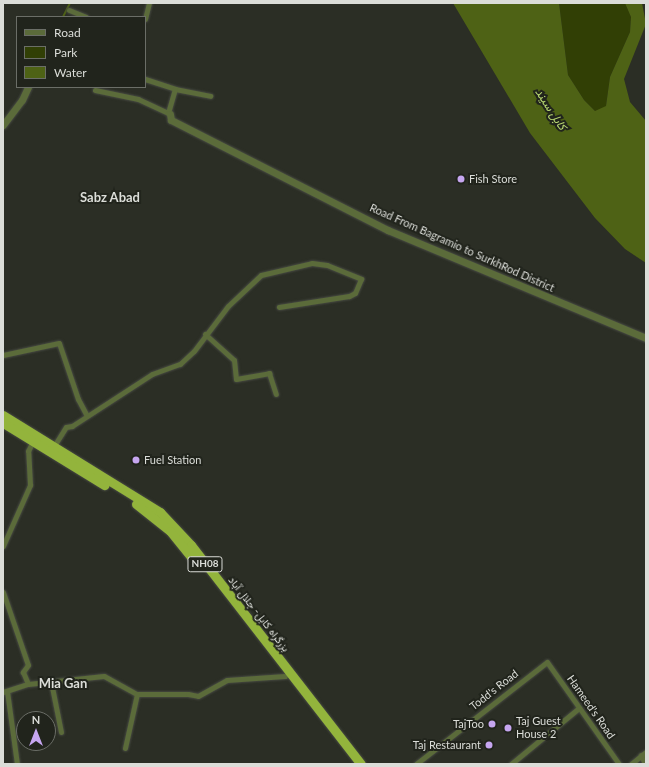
<!DOCTYPE html>
<html>
<head>
<meta charset="utf-8">
<style>
  body { margin:0 }
  #map { position:relative; width:649px; height:767px; overflow:hidden; background:#2b2e25; font-family:Lato,Vazirmatn,sans-serif }
  div>[style] { position:absolute }
  .green>* { inset:0; background:#313f05 }
  .water>* { inset:0; background:#4e6215 }
  .stream>* { height:1.5px; margin:-0.75px; padding:0 0.75px; transform-origin:0.75px; border-radius:0.75px; background:#4e6215 }
  .roads { filter:drop-shadow(0 0 1px #474a42) drop-shadow(0 0 1px #474a42) }
  .minor>* { height:5px; margin:-2.5px; padding:0 2.5px; transform-origin:2.5px; border-radius:2.5px; background:#5b6b3a }
  .tertiary>* { height:7px; margin:-3.5px; padding:0 3.5px; transform-origin:3.5px; border-radius:3.5px; background:#5b6b3a }
  .trunk>* { height:9px; margin:-4.5px; padding:0 4.5px; transform-origin:4.5px; border-radius:4.5px; background:#93b43c }
  .dots>* { width:11px; height:11px; translate:-50% -50%; box-sizing:border-box; border:2px solid #21241c; border-radius:50% }
  span { translate:-50% -50%; white-space:nowrap; text-align:center; line-height:1.15; -webkit-text-stroke:4px #21241c; paint-order:stroke }
  .shield-label span { padding:1px 3px; background:#21241c; border:1px solid; border-radius:3px; -webkit-text-stroke-width:0 }
  .shield-label { font-size:10px; color:#dbddd8; font-weight:700 }
  .poi-label { font-size:11px; color:#dbddd8 }
  .left { translate:0 -50%; text-align:left }
  .right { translate:-100% -50%; text-align:right }
  .street-label { font-size:11px; color:#dbddd8 }
  .water-label { font-size:12px; color:#b7d671; font-style:italic }
  .quarter-label { font-size:13px; color:#dbddd8; font-weight:700 }
  .frame { position:absolute; inset:0; border:4px solid #dbddd8; pointer-events:none }
  .legend { position:absolute; left:16px; top:16px; width:130px; height:72px; box-sizing:border-box; background:#21241c; border:1px solid #6b6e67; margin:0; padding:5px 7px; list-style:none; font-size:12px; color:#dbddd8 }
  .legend li { display:flex; align-items:center; gap:8px; height:20px }
  .legend b { width:20px; border:1px solid #6b6e67 }
  .north { position:absolute; left:16px; top:711px; width:40px; height:40px; box-sizing:border-box; background:#21241c; border:1px solid #6b6e67; border-radius:50%; rotate:0deg; font-size:11px; font-weight:700; line-height:16px; text-align:center; color:#dbddd8 }
  .north::after { content:''; display:block; margin:auto; width:14px; height:18px; background:#c6a6f0; clip-path:polygon(50% 0,100% 100%,50% 72%,0 100%) }
</style>
</head>
<body>
<div id="map">
  <div class="green">
    <i style="clip-path:polygon(559px 3px,626px 4px,631px 17px,630px 32px,610px 77px,606px 106px,602px 110px,595px 111px,584px 100px,568px 75px)"></i>
  </div>
  <div class="water">
    <i style="clip-path:polygon(453px 3px,559px 3px,568px 75px,584px 100px,595px 111px,606px 106px,610px 77px,630px 32px,631px 17px,625px 3px,642px 3px,646px 24px,624px 79px,630px 102px,646px 121px,646px 263px,625px 249px,595px 218px,530px 133px)"></i>
  </div>
  <div class="stream">
    <i style="left:63px;top:17px;width:16px;rotate:-63deg"></i>
  </div>
  <div class="roads">
    <div class="minor">
      <i style="left:69px;top:10px;width:18px;rotate:22deg"></i>
      <i style="left:145px;top:19px;width:16px;rotate:-76deg"></i>
      <i style="left:145px;top:79px;width:32px;rotate:18deg"></i>
      <i style="left:175px;top:89px;width:36px;rotate:11deg"></i>
      <i style="left:95px;top:90px;width:44px;rotate:11.8deg"></i>
      <i style="left:138px;top:99px;width:35px;rotate:25deg"></i>
      <i style="left:168px;top:113px;width:25px;rotate:-74deg"></i>
      <i style="left:205px;top:334px;width:39px;rotate:42deg"></i>
      <i style="left:234px;top:360px;width:19px;rotate:84deg"></i>
      <i style="left:236px;top:379px;width:34px;rotate:-10deg"></i>
      <i style="left:269px;top:373px;width:22px;rotate:72deg"></i>
      <i style="left:3px;top:355px;width:57px;rotate:-12.1deg"></i>
      <i style="left:59px;top:343px;width:59px;rotate:71.3deg"></i>
      <i style="left:78px;top:399px;width:19px;rotate:62deg"></i>
      <i style="left:54px;top:446px;width:22px;rotate:-58deg"></i>
      <i style="left:66px;top:427px;width:6px;rotate:-9deg"></i>
      <i style="left:72px;top:426px;width:95px;rotate:-33deg"></i>
      <i style="left:152px;top:374px;width:30px;rotate:-20deg"></i>
      <i style="left:180px;top:364px;width:19px;rotate:-43deg"></i>
      <i style="left:194px;top:351px;width:56px;rotate:-52.9deg"></i>
      <i style="left:228px;top:306px;width:45px;rotate:-43.2deg"></i>
      <i style="left:261px;top:275px;width:52px;rotate:-13.2deg"></i>
      <i style="left:312px;top:263px;width:15px;rotate:8deg"></i>
      <i style="left:327px;top:265px;width:37px;rotate:22deg"></i>
      <i style="left:361px;top:279px;width:15px;rotate:113deg"></i>
      <i style="left:355px;top:293px;width:7px;rotate:153deg"></i>
      <i style="left:349px;top:296px;width:71px;rotate:171.1deg"></i>
      <i style="left:3px;top:546px;width:67px;rotate:-66.1deg"></i>
      <i style="left:30px;top:485px;width:34px;rotate:-93deg"></i>
      <i style="left:28px;top:451px;width:13px;rotate:-63deg"></i>
      <i style="left:3px;top:592px;width:77px;rotate:71.1deg"></i>
      <i style="left:28px;top:665px;width:9px;rotate:126deg"></i>
      <i style="left:23px;top:672px;width:13px;rotate:67deg"></i>
      <i style="left:28px;top:684px;width:76px;rotate:-6deg"></i>
      <i style="left:104px;top:676px;width:38px;rotate:29deg"></i>
      <i style="left:137px;top:694px;width:51px"></i>
      <i style="left:188px;top:694px;width:10px;rotate:11deg"></i>
      <i style="left:198px;top:696px;width:33px;rotate:-29deg"></i>
      <i style="left:227px;top:680px;width:58px;rotate:-3.9deg"></i>
      <i style="left:51px;top:682px;width:51px;rotate:78.7deg"></i>
      <i style="left:7px;top:691px;width:74px;rotate:82.2deg"></i>
      <i style="left:3px;top:692px;width:26px;rotate:-18deg"></i>
      <i style="left:125px;top:748px;width:55px;rotate:-77.5deg"></i>
      <i style="left:641px;top:755px;width:10px;rotate:66deg"></i>
      <i style="left:416px;top:764px;width:166px;rotate:-37.9deg"></i>
      <i style="left:547px;top:662px;width:125px;rotate:54.8deg"></i>
      <i style="left:511px;top:764px;width:88px;rotate:-39.5deg"></i>
      <i style="left:631px;top:764px;width:19px;rotate:-39deg"></i>
    </div>
    <div class="tertiary">
      <i style="left:170px;top:114px;width:6px;rotate:81deg"></i>
      <i style="left:171px;top:120px;width:243px;rotate:26.9deg"></i>
      <i style="left:388px;top:230px;width:280px;rotate:22.7deg"></i>
      <i style="left:3px;top:125px;width:31px;rotate:-53deg"></i>
      <i style="left:22px;top:100px;width:14px;rotate:-65deg"></i>
    </div>
    <div class="trunk">
      <i style="left:3px;top:415px;width:185px;rotate:31.7deg"></i>
      <i style="left:160px;top:512px;width:45px;rotate:46.8deg"></i>
      <i style="left:191px;top:545px;width:277px;rotate:52.2deg"></i>
      <i style="left:3px;top:423px;width:119px;rotate:31.5deg"></i>
      <i style="left:136px;top:504px;width:43px;rotate:38.5deg"></i>
      <i style="left:170px;top:531px;width:41px;rotate:50.9deg"></i>
    </div>
  </div>
  <div class="dots">
    <i style="left:461px;top:179px;background:#c6a6f0"></i>
    <i style="left:136px;top:460px;background:#c6a6f0"></i>
    <i style="left:492px;top:724px;background:#c6a6f0"></i>
    <i style="left:508px;top:728px;background:#c6a6f0"></i>
    <i style="left:489px;top:745px;background:#c6a6f0"></i>
  </div>
  <div class="shield-label">
    <span style="left:205px;top:564px">NH08</span>
  </div>
  <div class="poi-label">
    <span class="left" style="left:469px;top:179px">Fish Store</span>
    <span class="left" style="left:144px;top:460px">Fuel Station</span>
    <span class="left" style="left:516px;top:728px">Taj Guest<br>House 2</span>
    <span class="right" style="left:484px;top:724px">TajToo</span>
    <span class="right" style="left:481px;top:745px">Taj Restaurant</span>
  </div>
  <div class="street-label">
    <span style="left:462px;top:248px;rotate:24deg">Road From Bagramio to SurkhRod District</span>
    <span style="left:259px;top:614px;rotate:52deg">بزرگراه کابل- جلال آباد</span>
    <span style="left:494px;top:690px;rotate:-38deg">Todd's Road</span>
    <span style="left:591px;top:707px;rotate:55deg">Hameed's Road</span>
  </div>
  <div class="water-label">
    <span style="left:551px;top:109px;rotate:57deg">کابل سيند</span>
  </div>
  <div class="quarter-label">
    <span style="left:110px;top:197px">Sabz Abad</span>
    <span style="left:63px;top:683px">Mia Gan</span>
  </div>
  <div class="frame"></div>
  <ul class="legend">
  <li><b style="height:5px;background:#5b6b3a"></b>Road</li>
  <li><b style="height:11px;background:#313f05"></b>Park</li>
  <li><b style="height:11px;background:#4e6215"></b>Water</li>
  </ul>
  <div class="north">N</div>
</div>
</body>
</html>
